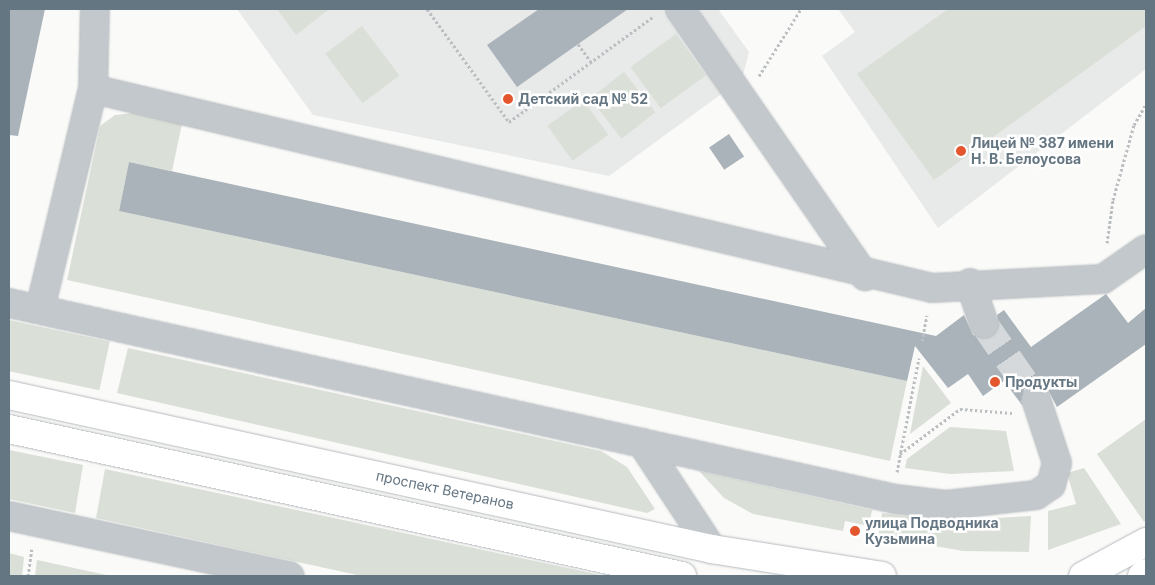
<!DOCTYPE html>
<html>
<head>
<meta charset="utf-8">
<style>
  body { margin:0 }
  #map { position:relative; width:1155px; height:585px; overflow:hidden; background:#fafaf8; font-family:Inter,sans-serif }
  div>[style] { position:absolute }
  .built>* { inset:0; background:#e8e9e9 }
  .green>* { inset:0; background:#dadfd7; transform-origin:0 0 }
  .building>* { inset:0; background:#aab3b9; transform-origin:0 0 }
  .minor-tunnel>* { height:28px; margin-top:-14px; transform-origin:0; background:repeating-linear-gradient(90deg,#d5d9db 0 28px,transparent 0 42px) }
  .path>* { height:3px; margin-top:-1.5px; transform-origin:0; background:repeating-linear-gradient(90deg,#bbbfc2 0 2.5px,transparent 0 5px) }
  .roads { filter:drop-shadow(0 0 1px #b5babe) drop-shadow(0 0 1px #b5babe) }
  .minor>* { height:28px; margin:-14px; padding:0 14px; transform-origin:14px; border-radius:14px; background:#c3c8cc }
  .major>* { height:28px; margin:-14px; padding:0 14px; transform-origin:14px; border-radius:14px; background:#fff }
  .dots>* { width:14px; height:14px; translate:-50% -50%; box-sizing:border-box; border:2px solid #fff; border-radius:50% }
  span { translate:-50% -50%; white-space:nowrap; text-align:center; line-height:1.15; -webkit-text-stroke:5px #fff; paint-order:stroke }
  .poi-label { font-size:14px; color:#657683; font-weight:700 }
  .left { translate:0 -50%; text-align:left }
  .street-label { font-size:14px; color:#657683 }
  .frame { position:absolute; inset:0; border:10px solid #657683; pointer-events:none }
</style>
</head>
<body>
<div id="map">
  <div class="built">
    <i style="clip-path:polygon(237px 9px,718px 9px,749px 52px,743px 75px,735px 84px,609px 176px,313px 115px)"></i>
    <i style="clip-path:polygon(838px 9px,1146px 9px,1146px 69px,938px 228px,822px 56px,855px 32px)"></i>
  </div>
  <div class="green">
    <i style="clip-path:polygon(277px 9px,329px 9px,296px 35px)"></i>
    <i style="clip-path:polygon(948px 9px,1145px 9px,1146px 26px,934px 180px,857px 74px)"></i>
    <i style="left:362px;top:26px;width:62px;height:46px;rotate:53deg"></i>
    <i style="left:676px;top:34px;width:51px;height:56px;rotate:54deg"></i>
    <i style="left:624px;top:72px;width:51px;height:43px;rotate:52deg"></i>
    <i style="left:583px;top:100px;width:43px;height:44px;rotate:54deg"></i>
    <i style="clip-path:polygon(133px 113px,182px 124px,172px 171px,129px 162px,119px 211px,907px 381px,890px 461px,67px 280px,100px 126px,115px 115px)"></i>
    <i style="left:9px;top:320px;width:103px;height:50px;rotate:12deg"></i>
    <i style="clip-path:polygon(128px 348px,601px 451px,627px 467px,655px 509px,647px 513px,117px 393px)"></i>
    <i style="clip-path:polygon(923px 366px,951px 403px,910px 434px)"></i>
    <i style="clip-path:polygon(1146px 419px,1146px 520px,1144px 522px,1097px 454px)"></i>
    <i style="clip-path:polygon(950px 427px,1006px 431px,1014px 471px,950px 474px,905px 468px,907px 459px)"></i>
    <i style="clip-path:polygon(9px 450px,83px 465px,75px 513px,9px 499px)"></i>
    <i style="clip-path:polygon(1084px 468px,1121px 524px,1048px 550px,1048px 511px,1076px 504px,1067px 473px)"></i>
    <i style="clip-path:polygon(105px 469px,605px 576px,362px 576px,96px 518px)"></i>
    <i style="clip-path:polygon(699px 471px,872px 510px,869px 526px,845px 521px,843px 531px,753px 514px,724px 498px)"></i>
    <i style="clip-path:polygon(882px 513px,945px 521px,1031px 516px,1029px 552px,963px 551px,878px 536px)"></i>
    <i style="clip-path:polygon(9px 553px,24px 557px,22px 576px,9px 576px)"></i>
    <i style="clip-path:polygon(37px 560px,111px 576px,35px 576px)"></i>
  </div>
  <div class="building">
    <i style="clip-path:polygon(9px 9px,45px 9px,18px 136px,9px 135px)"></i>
    <i style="clip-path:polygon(539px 9px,628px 9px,517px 87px,487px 45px)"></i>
    <i style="left:729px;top:134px;width:27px;height:24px;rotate:56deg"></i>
    <i style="clip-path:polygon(129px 162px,936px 336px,964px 315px,973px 335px,989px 339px,999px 327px,997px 315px,1004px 310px,1031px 347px,1106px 294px,1128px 323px,1146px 308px,1146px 344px,1057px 407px,1047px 388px,1039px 384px,1024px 389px,1022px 405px,1004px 381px,983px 396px,968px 374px,948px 388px,915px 346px,907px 381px,119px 211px)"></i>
  </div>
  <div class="minor-tunnel">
    <i style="left:984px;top:324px;width:91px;rotate:55.3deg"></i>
  </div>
  <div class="path">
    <i style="left:427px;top:9px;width:140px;rotate:54deg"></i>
    <i style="left:509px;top:122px;width:180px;rotate:-36.2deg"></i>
    <i style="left:578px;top:44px;width:22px;rotate:54deg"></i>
    <i style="left:759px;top:76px;width:79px;rotate:-57.9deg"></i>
    <i style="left:1107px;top:243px;width:43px;rotate:-82.1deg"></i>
    <i style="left:1113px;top:200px;width:78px;rotate:-74.4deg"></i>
    <i style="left:1134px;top:125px;width:24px;rotate:-60deg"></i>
    <i style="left:922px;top:341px;width:26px;rotate:-79deg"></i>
    <i style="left:900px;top:454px;width:75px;rotate:-36.9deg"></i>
    <i style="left:960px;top:409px;width:52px;rotate:4.4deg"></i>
    <i style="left:897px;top:472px;width:116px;rotate:-79.1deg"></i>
    <i style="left:28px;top:576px;width:27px;rotate:-82deg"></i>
  </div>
  <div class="roads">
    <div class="minor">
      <i style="left:680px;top:9px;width:325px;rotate:55.3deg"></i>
      <i style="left:93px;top:89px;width:862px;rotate:13.34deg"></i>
      <i style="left:932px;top:288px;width:171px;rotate:-3deg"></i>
      <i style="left:1103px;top:279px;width:52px;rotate:-34.9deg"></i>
      <i style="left:970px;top:283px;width:43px;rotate:71.1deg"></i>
      <i style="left:9px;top:303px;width:907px;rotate:12.47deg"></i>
      <i style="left:895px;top:499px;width:51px;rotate:6.7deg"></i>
      <i style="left:946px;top:505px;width:91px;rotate:-6.3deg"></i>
      <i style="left:1036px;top:495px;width:18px;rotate:-34deg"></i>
      <i style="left:1051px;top:485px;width:23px;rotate:-75deg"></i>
      <i style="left:1057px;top:463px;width:67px;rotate:-108.2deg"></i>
      <i style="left:40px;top:309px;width:226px;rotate:-76.5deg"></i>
      <i style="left:93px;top:89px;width:80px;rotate:-88.6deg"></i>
      <i style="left:642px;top:443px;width:127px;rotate:56.6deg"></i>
      <i style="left:9px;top:516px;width:287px;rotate:12.1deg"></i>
    </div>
    <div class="major">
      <i style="left:9px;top:395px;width:720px;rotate:12.36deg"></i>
      <i style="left:712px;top:549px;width:172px;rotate:9deg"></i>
      <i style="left:9px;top:429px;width:689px;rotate:12.32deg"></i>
      <i style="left:1083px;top:576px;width:72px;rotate:-28.4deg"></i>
      <i style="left:1142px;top:576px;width:5px;rotate:-37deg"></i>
    </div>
  </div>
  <div class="dots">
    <i style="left:508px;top:99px;background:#e4572e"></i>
    <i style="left:961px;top:151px;background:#e4572e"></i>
    <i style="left:995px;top:382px;background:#e4572e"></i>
    <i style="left:855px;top:531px;background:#e4572e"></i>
  </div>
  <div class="poi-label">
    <span class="left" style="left:518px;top:99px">Детский сад № 52</span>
    <span class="left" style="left:971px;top:151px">Лицей № 387 имени<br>Н. В. Белоусова</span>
    <span class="left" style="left:1005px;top:382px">Продукты</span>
    <span class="left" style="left:865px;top:531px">улица Подводника<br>Кузьмина</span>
  </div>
  <div class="street-label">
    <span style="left:445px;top:490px;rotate:12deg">проспект Ветеранов</span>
  </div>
  <div class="frame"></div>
</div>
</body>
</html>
